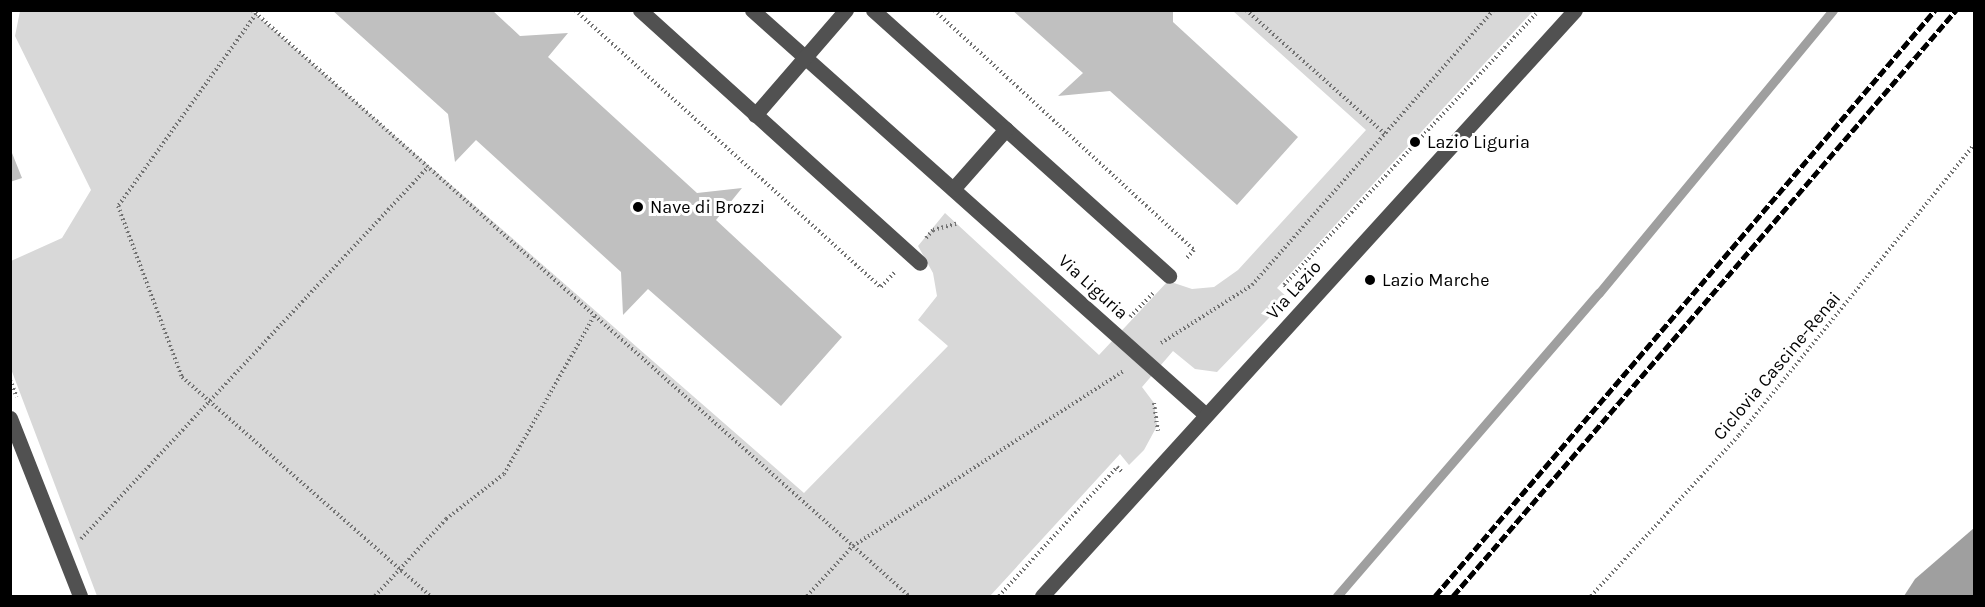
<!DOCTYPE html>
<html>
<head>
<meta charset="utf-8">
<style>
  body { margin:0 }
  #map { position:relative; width:1985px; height:607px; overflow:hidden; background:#fff; font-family:Karla,sans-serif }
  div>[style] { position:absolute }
  .green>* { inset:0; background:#d8d8d8 }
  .water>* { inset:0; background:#9f9f9f }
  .stream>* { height:9px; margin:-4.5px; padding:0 4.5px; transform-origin:4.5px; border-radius:4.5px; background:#9f9f9f }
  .building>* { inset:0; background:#c0c0c0 }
  .path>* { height:4px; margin-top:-2px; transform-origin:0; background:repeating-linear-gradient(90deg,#737373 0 1.5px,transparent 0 4.5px) }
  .minor>* { height:15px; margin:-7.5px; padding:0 7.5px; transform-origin:7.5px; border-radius:7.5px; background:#515151 }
  .rail>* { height:4.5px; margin-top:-2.25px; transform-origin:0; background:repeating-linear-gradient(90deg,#000 0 9px,transparent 0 12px) }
  .dots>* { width:16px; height:16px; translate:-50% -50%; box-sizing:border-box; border:3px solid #fff; border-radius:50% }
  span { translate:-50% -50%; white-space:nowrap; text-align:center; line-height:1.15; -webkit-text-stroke:6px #fff; paint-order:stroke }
  .poi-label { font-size:18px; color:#000 }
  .left { translate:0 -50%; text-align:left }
  .street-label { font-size:18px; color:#000 }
  .frame { position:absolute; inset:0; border:12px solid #000; pointer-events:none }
</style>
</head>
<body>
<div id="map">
  <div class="green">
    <i style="clip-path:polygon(20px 11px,252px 11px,804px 493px,948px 346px,918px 320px,937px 296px,933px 273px,918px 246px,945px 213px,1099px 355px,1168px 281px,1192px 289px,1214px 287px,1238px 270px,1366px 130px,1233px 11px,1533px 11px,1277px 288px,1288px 298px,1217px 372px,1195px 369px,1173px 351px,1142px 387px,1154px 403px,1157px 426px,1144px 450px,1129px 465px,1120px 454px,990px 596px,97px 596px,11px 369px,11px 261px,62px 238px,91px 190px,15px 36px)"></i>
  </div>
  <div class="water">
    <i style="clip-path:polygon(1974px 528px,1974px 596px,1904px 596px,1915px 579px)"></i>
  </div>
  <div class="stream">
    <i style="left:1337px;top:596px;width:401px;rotate:-49.2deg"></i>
    <i style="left:1599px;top:293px;width:367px;rotate:-50.4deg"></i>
  </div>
  <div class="building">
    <i style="clip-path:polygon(332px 10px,492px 10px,520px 36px,568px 33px,548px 57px,697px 193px,742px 188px,716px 220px,842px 337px,781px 406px,648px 289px,623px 315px,621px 272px,476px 140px,455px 162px,448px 114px)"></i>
    <i style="clip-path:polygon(1012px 10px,1173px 10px,1173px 22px,1298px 137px,1237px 205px,1110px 91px,1058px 96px,1083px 73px)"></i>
    <i style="clip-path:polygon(10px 148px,22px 178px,10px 182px)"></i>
  </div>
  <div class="path">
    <i style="left:252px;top:10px;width:880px;rotate:41.73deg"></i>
    <i style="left:575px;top:10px;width:413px;rotate:42.2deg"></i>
    <i style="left:881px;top:287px;width:21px;rotate:-47deg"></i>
    <i style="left:934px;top:10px;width:354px;rotate:42.7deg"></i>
    <i style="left:1194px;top:250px;width:12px;rotate:132deg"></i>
    <i style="left:1246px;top:10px;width:186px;rotate:41.7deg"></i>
    <i style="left:256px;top:14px;width:236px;rotate:125.7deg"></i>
    <i style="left:118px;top:206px;width:183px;rotate:69.5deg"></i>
    <i style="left:182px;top:377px;width:331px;rotate:41.4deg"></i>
    <i style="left:926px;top:238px;width:11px;rotate:-49deg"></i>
    <i style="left:933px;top:230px;width:24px;rotate:-15deg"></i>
    <i style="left:1289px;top:289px;width:6px;rotate:-141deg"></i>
    <i style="left:1284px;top:285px;width:370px;rotate:-47.1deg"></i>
    <i style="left:1130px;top:317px;width:35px;rotate:-46deg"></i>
    <i style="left:1161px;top:343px;width:108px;rotate:-32.5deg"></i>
    <i style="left:1252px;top:285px;width:366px;rotate:-48.7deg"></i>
    <i style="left:10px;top:380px;width:18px;rotate:68deg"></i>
    <i style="left:1154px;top:403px;width:28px;rotate:82deg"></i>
    <i style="left:81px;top:539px;width:509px;rotate:-46.99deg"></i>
    <i style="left:375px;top:596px;width:105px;rotate:-47.3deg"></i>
    <i style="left:446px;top:519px;width:73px;rotate:-37.8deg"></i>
    <i style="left:504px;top:474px;width:182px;rotate:-60.3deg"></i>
    <i style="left:807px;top:596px;width:68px;rotate:-47.4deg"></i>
    <i style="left:853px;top:546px;width:322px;rotate:-32.9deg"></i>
    <i style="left:999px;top:596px;width:175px;rotate:-47.5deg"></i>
    <i style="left:1117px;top:467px;width:7px;rotate:45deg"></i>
    <i style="left:1591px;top:596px;width:219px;rotate:-47.4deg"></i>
    <i style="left:1739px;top:435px;width:373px;rotate:-51deg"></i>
  </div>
  <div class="minor">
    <i style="left:640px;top:10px;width:377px;rotate:42.1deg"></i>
    <i style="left:752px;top:10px;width:608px;rotate:41.74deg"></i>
    <i style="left:873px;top:10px;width:398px;rotate:41.9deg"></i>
    <i style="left:755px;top:115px;width:139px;rotate:-49.1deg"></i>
    <i style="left:953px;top:189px;width:80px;rotate:-48.5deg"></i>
    <i style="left:10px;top:418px;width:191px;rotate:68.5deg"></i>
    <i style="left:1042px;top:596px;width:792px;rotate:-47.71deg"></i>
  </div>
  <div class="rail">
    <i style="left:1435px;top:596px;width:770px;rotate:-49.53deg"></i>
    <i style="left:1453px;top:596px;width:772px;rotate:-49.36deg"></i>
  </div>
  <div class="dots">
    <i style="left:1415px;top:142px;background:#000"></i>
    <i style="left:638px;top:207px;background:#000"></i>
    <i style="left:1370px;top:280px;background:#000"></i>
  </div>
  <div class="poi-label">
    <span class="left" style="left:1427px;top:142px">Lazio Liguria</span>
    <span class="left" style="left:650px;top:207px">Nave di Brozzi</span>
    <span class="left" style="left:1382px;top:280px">Lazio Marche</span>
  </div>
  <div class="street-label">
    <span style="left:1093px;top:287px;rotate:42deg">Via Liguria</span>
    <span style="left:1294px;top:290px;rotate:-48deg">Via Lazio</span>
    <span style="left:1777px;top:366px;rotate:-50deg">Ciclovia Cascine-Renai</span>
  </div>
  <div class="frame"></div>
</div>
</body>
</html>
